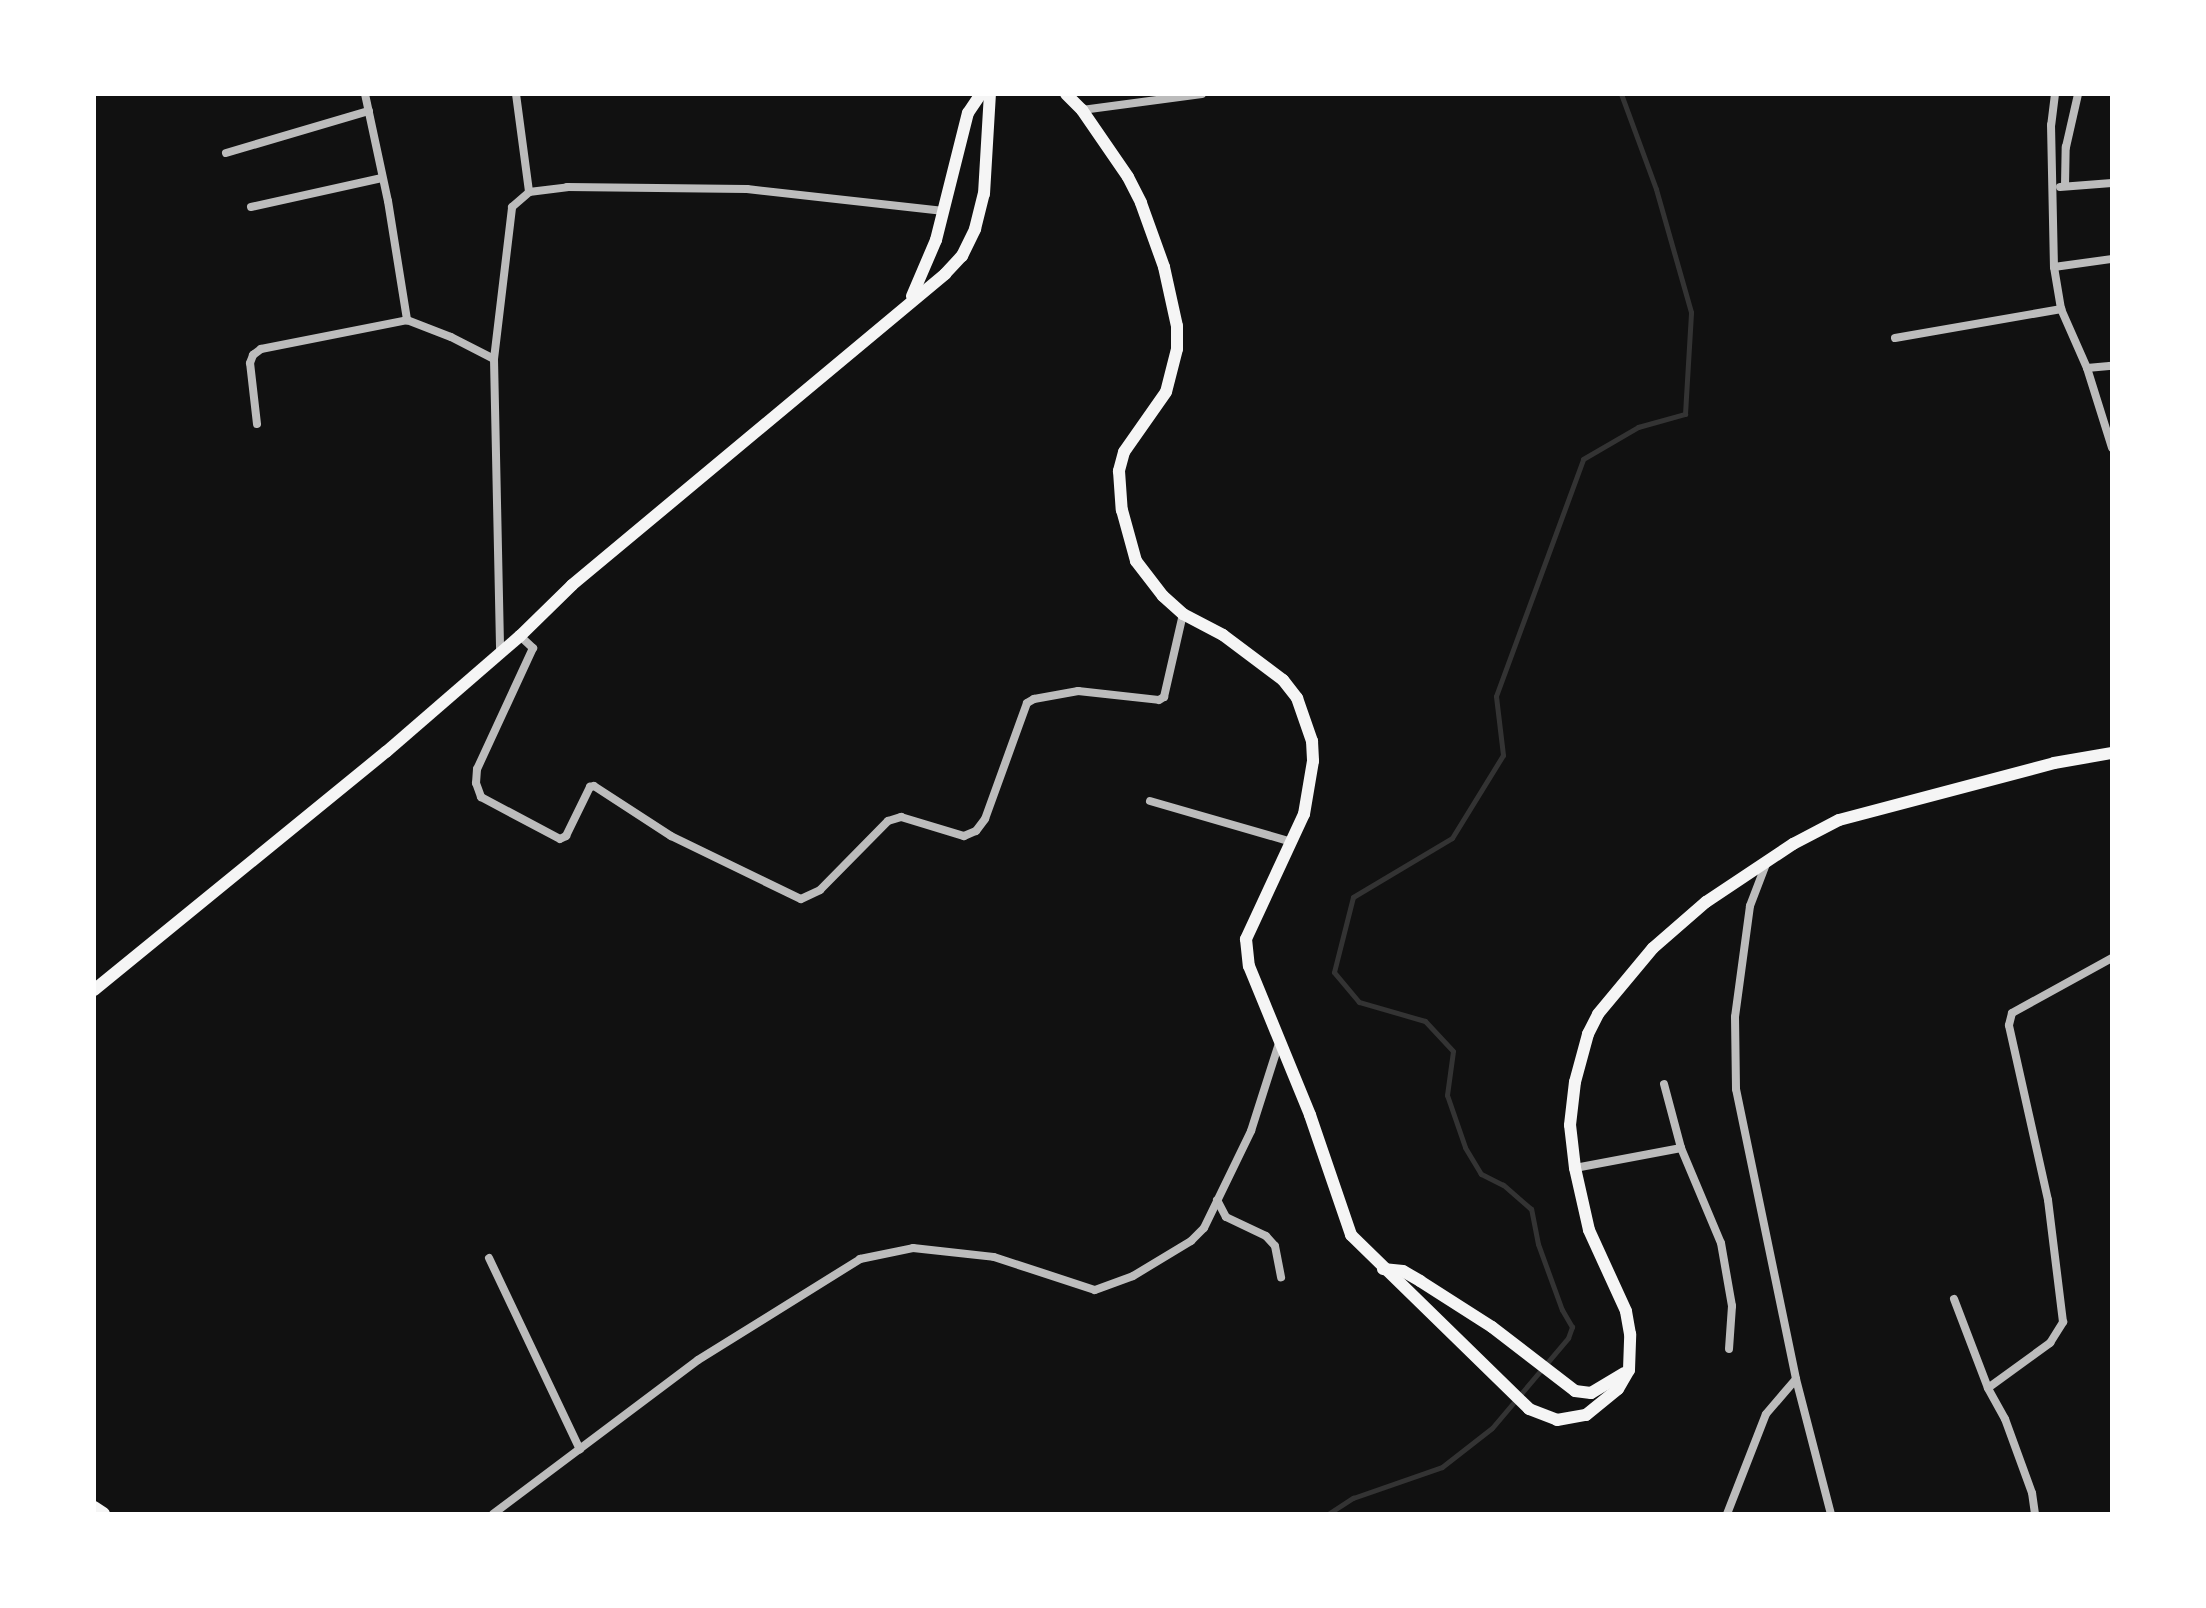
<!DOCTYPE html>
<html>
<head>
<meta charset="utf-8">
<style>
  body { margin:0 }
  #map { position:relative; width:2206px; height:1608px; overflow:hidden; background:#111; font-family:"Source Serif 4",serif }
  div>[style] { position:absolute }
  .stream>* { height:5px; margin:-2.5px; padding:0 2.5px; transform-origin:2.5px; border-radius:2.5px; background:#333 }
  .minor>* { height:8px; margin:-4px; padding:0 4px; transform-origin:4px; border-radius:4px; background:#bcbcbc }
  .primary>* { height:12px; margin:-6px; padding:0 6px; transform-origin:6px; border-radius:6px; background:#f5f5f5 }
  .motorway>* { height:14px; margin:-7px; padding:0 7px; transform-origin:7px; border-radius:7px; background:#f5f5f5 }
  span { translate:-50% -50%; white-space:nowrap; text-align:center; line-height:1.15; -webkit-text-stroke:7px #fff; paint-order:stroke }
  .frame { position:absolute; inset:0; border:96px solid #fff; pointer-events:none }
</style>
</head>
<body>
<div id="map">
  <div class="stream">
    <i style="left:1328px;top:1514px;width:30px;rotate:-33deg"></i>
    <i style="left:1353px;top:1498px;width:94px;rotate:-19.2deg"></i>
    <i style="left:1442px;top:1467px;width:63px;rotate:-38deg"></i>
    <i style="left:1492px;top:1428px;width:118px;rotate:-49.8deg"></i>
    <i style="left:1568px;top:1338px;width:12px;rotate:-70deg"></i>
    <i style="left:1572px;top:1327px;width:20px;rotate:-120deg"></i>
    <i style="left:1562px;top:1310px;width:70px;rotate:-110deg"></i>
    <i style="left:1538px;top:1244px;width:36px;rotate:-101deg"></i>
    <i style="left:1531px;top:1209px;width:37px;rotate:-139deg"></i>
    <i style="left:1503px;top:1185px;width:25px;rotate:-153deg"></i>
    <i style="left:1481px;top:1174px;width:31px;rotate:-121deg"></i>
    <i style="left:1465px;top:1147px;width:55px;rotate:-109.1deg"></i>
    <i style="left:1447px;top:1095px;width:44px;rotate:-82.2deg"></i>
    <i style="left:1453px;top:1051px;width:41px;rotate:-133deg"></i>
    <i style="left:1425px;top:1021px;width:69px;rotate:-163.9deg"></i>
    <i style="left:1359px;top:1002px;width:39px;rotate:-130deg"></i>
    <i style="left:1334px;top:972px;width:77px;rotate:-75.8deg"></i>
    <i style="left:1353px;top:897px;width:115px;rotate:-30.8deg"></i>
    <i style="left:1452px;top:838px;width:97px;rotate:-58.4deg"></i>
    <i style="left:1503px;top:755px;width:59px;rotate:-96.8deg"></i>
    <i style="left:1496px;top:696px;width:252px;rotate:-69.8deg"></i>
    <i style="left:1583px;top:459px;width:64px;rotate:-30.2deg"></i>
    <i style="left:1638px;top:427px;width:49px;rotate:-15.5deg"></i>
    <i style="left:1685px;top:414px;width:102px;rotate:-86.6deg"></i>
    <i style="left:1691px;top:312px;width:128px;rotate:-105.9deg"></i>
    <i style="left:1656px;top:189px;width:101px;rotate:-110.2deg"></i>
  </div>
  <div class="minor">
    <i style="left:365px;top:94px;width:109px;rotate:77.9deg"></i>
    <i style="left:388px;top:201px;width:121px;rotate:80.9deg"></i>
    <i style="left:407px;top:320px;width:47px;rotate:21.1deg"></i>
    <i style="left:451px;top:337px;width:48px;rotate:27.1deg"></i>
    <i style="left:494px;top:359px;width:295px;rotate:88.8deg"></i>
    <i style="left:516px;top:94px;width:99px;rotate:82.4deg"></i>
    <i style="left:2055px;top:94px;width:31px;rotate:97deg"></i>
    <i style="left:2051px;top:125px;width:142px;rotate:88.8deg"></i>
    <i style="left:2054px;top:267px;width:43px;rotate:80.5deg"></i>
    <i style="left:2061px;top:309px;width:64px;rotate:66.2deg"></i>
    <i style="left:2087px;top:368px;width:84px;rotate:72.6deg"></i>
    <i style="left:1082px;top:110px;width:121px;rotate:-7.6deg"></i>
    <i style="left:226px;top:153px;width:149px;rotate:-16.4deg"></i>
    <i style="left:2065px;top:186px;width:39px;rotate:-89deg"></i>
    <i style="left:2066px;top:147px;width:54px;rotate:-77.2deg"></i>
    <i style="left:2060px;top:187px;width:52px;rotate:-4.4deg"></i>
    <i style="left:251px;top:207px;width:134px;rotate:-12.5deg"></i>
    <i style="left:2054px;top:267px;width:59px;rotate:-7.9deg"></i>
    <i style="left:1895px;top:338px;width:169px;rotate:-9.9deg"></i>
    <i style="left:494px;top:359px;width:153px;rotate:-83.2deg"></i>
    <i style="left:512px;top:207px;width:23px;rotate:-41deg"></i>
    <i style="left:529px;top:192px;width:38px;rotate:-7deg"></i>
    <i style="left:567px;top:187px;width:180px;rotate:0.6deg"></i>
    <i style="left:747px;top:189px;width:198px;rotate:6.4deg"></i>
    <i style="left:2087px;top:368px;width:25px;rotate:-5deg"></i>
    <i style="left:257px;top:424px;width:61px;rotate:-96.5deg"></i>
    <i style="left:250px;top:363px;width:9px;rotate:-69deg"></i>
    <i style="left:253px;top:355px;width:10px;rotate:-37deg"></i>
    <i style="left:261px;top:349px;width:149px;rotate:-11.2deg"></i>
    <i style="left:520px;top:636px;width:18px;rotate:43deg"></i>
    <i style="left:533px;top:648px;width:133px;rotate:114.8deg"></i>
    <i style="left:477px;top:769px;width:14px;rotate:94deg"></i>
    <i style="left:476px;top:783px;width:15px;rotate:70deg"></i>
    <i style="left:481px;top:797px;width:89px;rotate:28deg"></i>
    <i style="left:560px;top:839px;width:7px;rotate:-27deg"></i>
    <i style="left:566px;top:836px;width:55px;rotate:-63.9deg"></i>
    <i style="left:590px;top:787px;width:4px;rotate:-14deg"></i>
    <i style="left:594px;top:786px;width:92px;rotate:33deg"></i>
    <i style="left:671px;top:836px;width:144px;rotate:25.9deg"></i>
    <i style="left:801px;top:899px;width:21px;rotate:-25deg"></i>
    <i style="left:820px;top:890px;width:97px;rotate:-45.4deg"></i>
    <i style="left:888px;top:821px;width:14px;rotate:-17deg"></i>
    <i style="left:901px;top:817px;width:66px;rotate:16.8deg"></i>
    <i style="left:964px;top:836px;width:13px;rotate:-23deg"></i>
    <i style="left:976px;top:831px;width:15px;rotate:-53deg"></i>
    <i style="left:985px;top:819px;width:123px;rotate:-70.1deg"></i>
    <i style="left:1027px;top:703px;width:8px;rotate:-30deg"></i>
    <i style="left:1034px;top:699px;width:45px;rotate:-10.3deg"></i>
    <i style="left:1078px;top:691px;width:81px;rotate:6.3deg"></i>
    <i style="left:1159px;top:700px;width:6px;rotate:-31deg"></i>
    <i style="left:1164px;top:697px;width:85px;rotate:-77.1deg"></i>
    <i style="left:1150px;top:801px;width:148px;rotate:16.1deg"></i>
    <i style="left:1766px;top:864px;width:45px;rotate:110.9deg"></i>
    <i style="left:1750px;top:906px;width:112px;rotate:97.7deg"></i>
    <i style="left:1735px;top:1017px;width:72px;rotate:89.2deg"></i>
    <i style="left:1736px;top:1089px;width:296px;rotate:78.3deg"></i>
    <i style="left:1796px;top:1379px;width:139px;rotate:75.5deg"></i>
    <i style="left:1664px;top:1084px;width:66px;rotate:75.1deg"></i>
    <i style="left:1681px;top:1148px;width:103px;rotate:67.2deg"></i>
    <i style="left:1721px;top:1243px;width:64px;rotate:80.1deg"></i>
    <i style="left:1732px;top:1306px;width:43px;rotate:94deg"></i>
    <i style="left:1575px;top:1168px;width:108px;rotate:-10.7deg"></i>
    <i style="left:1217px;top:1200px;width:19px;rotate:62deg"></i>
    <i style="left:1226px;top:1217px;width:44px;rotate:25.4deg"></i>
    <i style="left:1266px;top:1236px;width:13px;rotate:48deg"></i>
    <i style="left:1275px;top:1246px;width:32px;rotate:79deg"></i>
    <i style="left:489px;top:1258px;width:212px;rotate:64.6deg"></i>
    <i style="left:1954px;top:1299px;width:95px;rotate:69.1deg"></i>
    <i style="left:493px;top:1514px;width:256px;rotate:-36.9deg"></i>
    <i style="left:698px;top:1360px;width:191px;rotate:-31.9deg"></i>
    <i style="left:860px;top:1259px;width:54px;rotate:-11.7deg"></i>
    <i style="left:913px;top:1248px;width:81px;rotate:6.3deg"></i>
    <i style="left:994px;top:1257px;width:106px;rotate:18.1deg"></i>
    <i style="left:1095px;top:1290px;width:40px;rotate:-20.2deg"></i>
    <i style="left:1133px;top:1276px;width:68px;rotate:-31.1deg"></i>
    <i style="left:1191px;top:1241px;width:18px;rotate:-45deg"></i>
    <i style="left:1204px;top:1228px;width:108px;rotate:-64.1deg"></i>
    <i style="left:1251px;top:1131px;width:92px;rotate:-72.3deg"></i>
    <i style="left:1727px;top:1514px;width:107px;rotate:-68.7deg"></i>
    <i style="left:1766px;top:1414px;width:46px;rotate:-49.4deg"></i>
    <i style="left:2035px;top:1514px;width:21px;rotate:-98deg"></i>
    <i style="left:2032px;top:1493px;width:79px;rotate:-110deg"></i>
    <i style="left:2005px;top:1419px;width:35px;rotate:-119deg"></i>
    <i style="left:1988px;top:1388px;width:77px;rotate:-36deg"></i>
    <i style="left:2050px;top:1343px;width:25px;rotate:-58deg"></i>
    <i style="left:2063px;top:1322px;width:123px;rotate:-97deg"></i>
    <i style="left:2048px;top:1200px;width:179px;rotate:-102.6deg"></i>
    <i style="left:2009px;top:1025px;width:12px;rotate:-76deg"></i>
    <i style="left:2012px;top:1013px;width:114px;rotate:-28.8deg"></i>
  </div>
  <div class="primary">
    <i style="left:1066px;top:94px;width:23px;rotate:45deg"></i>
    <i style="left:1082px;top:110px;width:81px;rotate:55.5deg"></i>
    <i style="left:1128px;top:177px;width:29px;rotate:63deg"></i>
    <i style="left:1141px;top:203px;width:68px;rotate:70.2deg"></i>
    <i style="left:1164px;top:267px;width:60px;rotate:77.6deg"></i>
    <i style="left:1177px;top:326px;width:23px;rotate:90deg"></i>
    <i style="left:1177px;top:349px;width:44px;rotate:104.3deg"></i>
    <i style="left:1166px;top:392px;width:73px;rotate:125deg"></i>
    <i style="left:1124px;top:452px;width:20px;rotate:105deg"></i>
    <i style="left:1119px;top:471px;width:39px;rotate:86deg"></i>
    <i style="left:1122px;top:510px;width:53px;rotate:74.6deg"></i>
    <i style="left:1136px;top:561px;width:44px;rotate:52.4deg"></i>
    <i style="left:1163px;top:596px;width:27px;rotate:42deg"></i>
    <i style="left:1183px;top:614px;width:45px;rotate:27.7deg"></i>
    <i style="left:1223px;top:635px;width:75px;rotate:36.9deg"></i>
    <i style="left:1283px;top:680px;width:23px;rotate:52deg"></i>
    <i style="left:1297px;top:698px;width:46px;rotate:70.8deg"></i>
    <i style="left:1312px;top:741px;width:20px;rotate:87deg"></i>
    <i style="left:1313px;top:761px;width:54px;rotate:99.6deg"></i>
    <i style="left:1304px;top:814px;width:138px;rotate:114.9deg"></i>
    <i style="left:1246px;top:939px;width:27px;rotate:84deg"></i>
    <i style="left:1249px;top:966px;width:161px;rotate:67.7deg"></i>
    <i style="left:1310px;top:1115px;width:127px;rotate:71.1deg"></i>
    <i style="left:1351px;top:1235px;width:249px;rotate:44.3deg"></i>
    <i style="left:1529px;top:1409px;width:30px;rotate:21deg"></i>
    <i style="left:1557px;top:1420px;width:29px;rotate:-10deg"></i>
    <i style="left:1586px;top:1415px;width:41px;rotate:-39.1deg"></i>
    <i style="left:1618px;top:1389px;width:22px;rotate:-60deg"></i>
    <i style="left:1629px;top:1370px;width:36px;rotate:-88deg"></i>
    <i style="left:1630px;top:1334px;width:23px;rotate:-100deg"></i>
    <i style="left:1626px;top:1311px;width:89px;rotate:-114.6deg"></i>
    <i style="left:1589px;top:1230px;width:64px;rotate:-102.7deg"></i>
    <i style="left:1575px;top:1168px;width:43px;rotate:-96.6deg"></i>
    <i style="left:1570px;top:1125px;width:43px;rotate:-83.4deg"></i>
    <i style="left:1575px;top:1082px;width:50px;rotate:-74.8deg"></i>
    <i style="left:1588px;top:1034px;width:22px;rotate:-63deg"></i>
    <i style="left:1598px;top:1014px;width:86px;rotate:-50.2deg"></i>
    <i style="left:1653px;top:948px;width:70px;rotate:-41deg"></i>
    <i style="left:1706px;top:902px;width:105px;rotate:-33.7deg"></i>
    <i style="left:1793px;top:844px;width:52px;rotate:-27.6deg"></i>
    <i style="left:1839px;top:820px;width:222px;rotate:-14.8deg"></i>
    <i style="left:2054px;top:763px;width:59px;rotate:-9.8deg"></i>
    <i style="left:912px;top:296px;width:61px;rotate:-66.8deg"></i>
    <i style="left:936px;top:240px;width:131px;rotate:-75.9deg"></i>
    <i style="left:968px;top:113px;width:23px;rotate:-56deg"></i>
    <i style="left:94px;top:990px;width:377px;rotate:-39.2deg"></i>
    <i style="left:386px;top:752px;width:177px;rotate:-40.9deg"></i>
    <i style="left:520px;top:636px;width:73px;rotate:-44.4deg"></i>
    <i style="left:572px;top:585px;width:486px;rotate:-39.8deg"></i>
    <i style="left:945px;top:274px;width:25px;rotate:-47deg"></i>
    <i style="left:962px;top:256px;width:30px;rotate:-64deg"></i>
    <i style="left:975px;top:229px;width:36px;rotate:-76deg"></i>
    <i style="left:984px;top:194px;width:100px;rotate:-86.6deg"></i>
    <i style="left:1383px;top:1269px;width:20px;rotate:6deg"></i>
    <i style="left:1403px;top:1271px;width:20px;rotate:30deg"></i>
    <i style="left:1420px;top:1281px;width:85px;rotate:32.6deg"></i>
    <i style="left:1492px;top:1327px;width:105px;rotate:37.6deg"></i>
    <i style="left:1575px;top:1391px;width:16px;rotate:7deg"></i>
    <i style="left:1591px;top:1393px;width:39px;rotate:-31deg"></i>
  </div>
  <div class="motorway">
    <i style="left:94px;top:1508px;width:11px;rotate:34deg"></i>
  </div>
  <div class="frame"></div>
</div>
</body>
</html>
